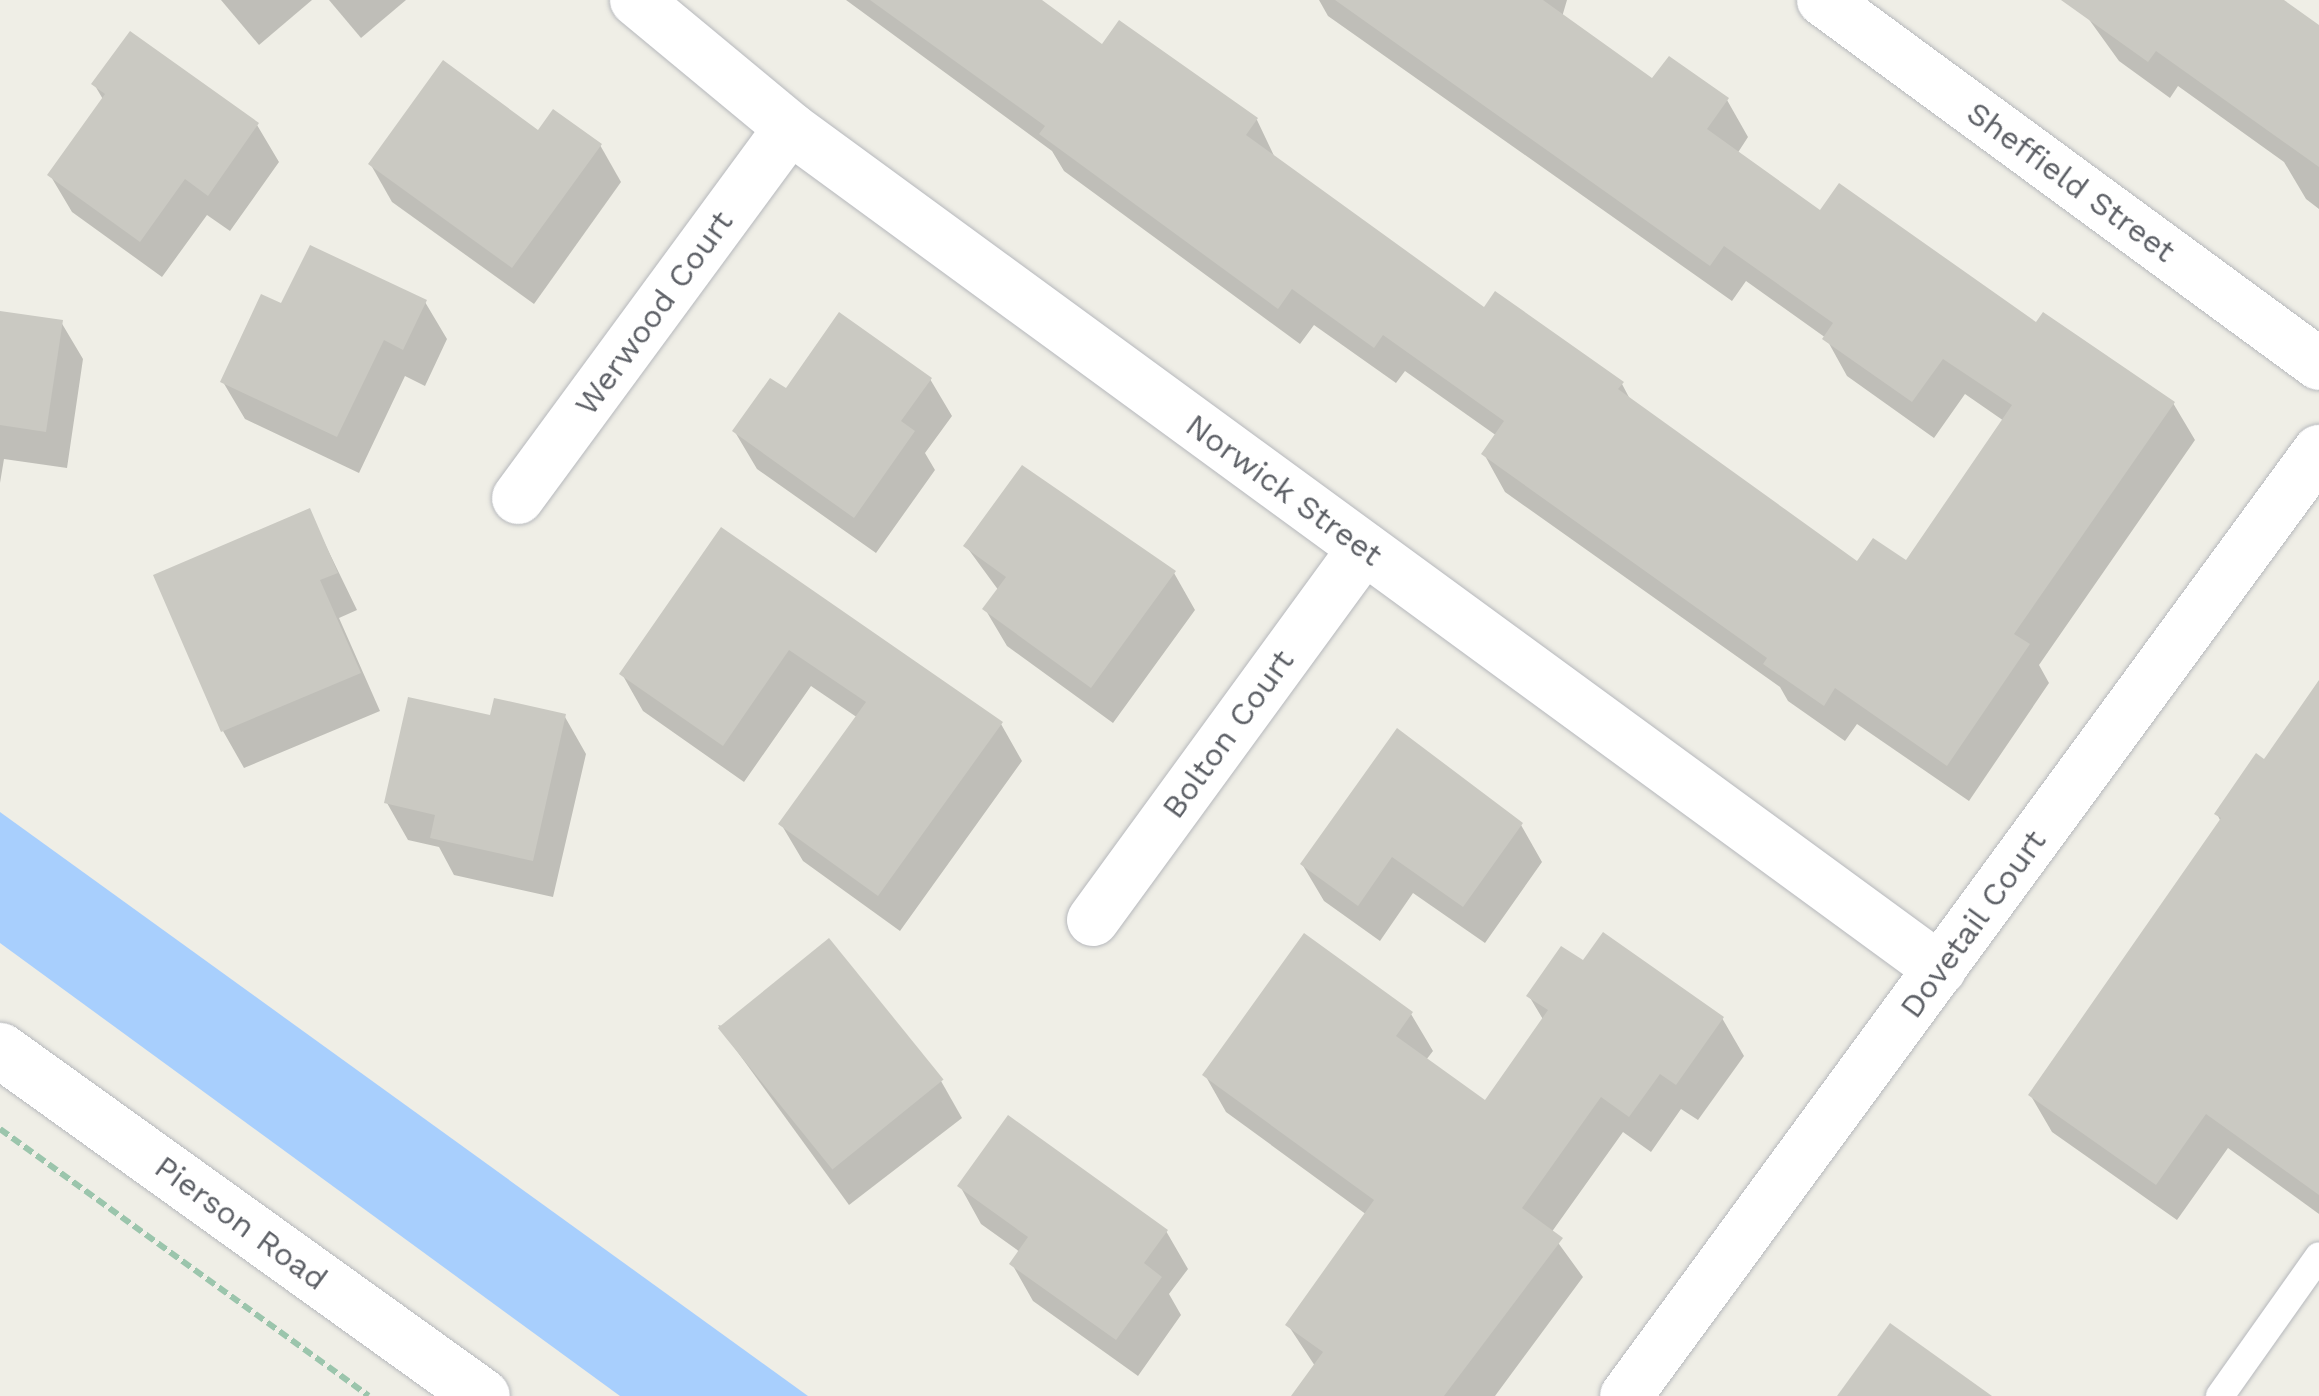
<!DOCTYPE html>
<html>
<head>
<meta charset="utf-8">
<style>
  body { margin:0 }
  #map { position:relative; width:2319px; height:1396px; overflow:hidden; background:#efeee6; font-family:"Work Sans",sans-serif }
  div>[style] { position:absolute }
  .water>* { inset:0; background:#a8cffd }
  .shadow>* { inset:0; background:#0003 }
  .building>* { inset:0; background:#cac9c2; transform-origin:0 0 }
  .path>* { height:6px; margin-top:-3px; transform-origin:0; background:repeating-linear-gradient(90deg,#9bc5ac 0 10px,transparent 0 15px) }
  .roads { filter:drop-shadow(0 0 2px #b6b8bc) drop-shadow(0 0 2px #b6b8bc) }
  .lane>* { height:28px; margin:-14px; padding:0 14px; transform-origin:14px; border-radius:14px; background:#fff }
  .street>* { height:52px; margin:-26px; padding:0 26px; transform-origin:26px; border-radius:26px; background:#fff }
  .secondary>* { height:55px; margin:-27.5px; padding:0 27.5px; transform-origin:27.5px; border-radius:27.5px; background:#fff }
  span { translate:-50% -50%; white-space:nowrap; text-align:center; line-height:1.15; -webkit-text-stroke:8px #fff; paint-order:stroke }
  .street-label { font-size:32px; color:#5d6066 }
</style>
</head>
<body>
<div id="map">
  <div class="water">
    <i style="clip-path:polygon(0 812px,808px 1396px,620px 1396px,0 943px)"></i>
  </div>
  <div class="shadow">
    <i style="clip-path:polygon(221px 0,312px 0,259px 45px)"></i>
    <i style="clip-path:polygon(329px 0,406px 0,361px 38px)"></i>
    <i style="clip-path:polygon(846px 0,1038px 0,1103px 47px,1257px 120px,1276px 160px,1485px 311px,1622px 384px,1632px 403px,1858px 564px,1907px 564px,2004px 421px,1965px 394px,1934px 438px,1847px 376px,1826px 338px,1746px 281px,1732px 301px,1328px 16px,1319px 0,1567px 0,1562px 17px,1653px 81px,1727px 100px,1748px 137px,1737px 154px,1821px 213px,2173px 403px,2195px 440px,2039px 665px,2049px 683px,1969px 801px,1857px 724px,1845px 741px,1788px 701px,1780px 687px,1505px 492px,1484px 454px,1497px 436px,1405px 371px,1396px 383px,1314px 325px,1300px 344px,1064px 171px,1052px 151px)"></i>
    <i style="clip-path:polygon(2075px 0,2280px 0,2319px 28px,2319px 209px,2306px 199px,2284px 162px,2178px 86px,2170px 98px,2119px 61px)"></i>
    <i style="clip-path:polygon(94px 84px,257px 125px,279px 162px,230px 231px,207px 215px,162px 277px,72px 212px,50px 175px,104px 101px)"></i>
    <i style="clip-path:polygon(538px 134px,600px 145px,621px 182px,534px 304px,392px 202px,371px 165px)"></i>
    <i style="clip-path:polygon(425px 302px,447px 339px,425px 386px,405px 376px,359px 473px,245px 419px,223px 382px,282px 307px)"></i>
    <i style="clip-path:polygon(0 313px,61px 322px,83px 359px,67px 468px,4px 459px,0 483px)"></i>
    <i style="clip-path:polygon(930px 379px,952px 416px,925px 453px,935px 470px,876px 553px,757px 469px,735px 432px,786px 392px)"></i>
    <i style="clip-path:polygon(309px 511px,357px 610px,339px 618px,380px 711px,244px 768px,223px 731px)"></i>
    <i style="clip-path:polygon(722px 530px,1001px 724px,1022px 761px,900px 931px,803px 861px,781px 824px,858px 718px,811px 686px,744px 782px,643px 711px,622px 674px)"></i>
    <i style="clip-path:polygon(966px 546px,1174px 573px,1195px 610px,1113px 723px,1007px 646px,985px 609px,999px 591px)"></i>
    <i style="clip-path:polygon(2319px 681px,2319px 1214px,2228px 1148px,2177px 1220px,2052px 1132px,2031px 1096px,2221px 822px,2217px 814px,2265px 762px)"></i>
    <i style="clip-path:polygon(565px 717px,586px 754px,553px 897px,454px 875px,439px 847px,408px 840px,387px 803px,492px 718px)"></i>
    <i style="clip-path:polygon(1521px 825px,1542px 862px,1485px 943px,1413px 893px,1380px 941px,1324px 901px,1302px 864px)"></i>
    <i style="clip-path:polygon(1583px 964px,1722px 1018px,1744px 1056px,1698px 1120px,1681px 1109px,1651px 1152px,1623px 1132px,1551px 1233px,1583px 1277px,1495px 1396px,1294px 1396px,1315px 1366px,1288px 1325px,1367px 1215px,1226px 1112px,1205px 1075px,1411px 1014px,1433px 1051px,1426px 1060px,1486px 1103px,1544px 1021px,1529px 996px)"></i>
    <i style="clip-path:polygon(718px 1025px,941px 1081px,962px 1118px,849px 1205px)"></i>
    <i style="clip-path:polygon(960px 1186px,1166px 1231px,1188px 1269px,1169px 1294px,1181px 1315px,1138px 1376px,1033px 1301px,1012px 1264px,1020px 1252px,981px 1224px)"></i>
  </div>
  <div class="building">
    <i style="clip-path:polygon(870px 0,1042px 0,1102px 44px,1119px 20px,1258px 118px,1246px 135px,1484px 307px,1495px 291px,1624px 382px,1618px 389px,1857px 561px,1873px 538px,1906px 560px,2012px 405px,1943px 359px,1912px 402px,1822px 339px,1833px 323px,1724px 246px,1710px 266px,1335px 0,1543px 0,1652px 78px,1669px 56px,1729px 98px,1707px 129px,1820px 210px,1839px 183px,2036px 322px,2043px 312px,2175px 402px,2014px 634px,2030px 644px,1947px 766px,1835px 688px,1824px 706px,1763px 664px,1767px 658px,1481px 454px,1504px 421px,1383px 335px,1374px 348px,1292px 289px,1278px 309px,1039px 134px,1045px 126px)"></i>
    <i style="clip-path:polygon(2061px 0,2284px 0,2319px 25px,2319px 167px,2156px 51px,2148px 62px)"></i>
    <i style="clip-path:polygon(130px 31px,259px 123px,208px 196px,185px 179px,140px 242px,47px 175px,105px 94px,91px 84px)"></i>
    <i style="clip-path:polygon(443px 60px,538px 130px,553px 109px,602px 144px,512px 268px,368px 164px)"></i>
    <i style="clip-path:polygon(310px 245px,427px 300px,403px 350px,384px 340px,337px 437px,220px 382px,261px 294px,281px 303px)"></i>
    <i style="clip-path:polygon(0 311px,63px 320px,46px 432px,0 425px)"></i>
    <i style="clip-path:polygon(839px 312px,932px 378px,901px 421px,915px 431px,854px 518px,732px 431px,770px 378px,786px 388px)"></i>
    <i style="clip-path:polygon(1022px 465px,1176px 571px,1091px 688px,982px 609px,1006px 577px,963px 546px)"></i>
    <i style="clip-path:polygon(310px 508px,338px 573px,320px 580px,361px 673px,221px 732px,153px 575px)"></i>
    <i style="clip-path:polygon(721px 527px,1003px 722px,878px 896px,778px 824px,866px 702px,789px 650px,723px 746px,619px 674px)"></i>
    <i style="clip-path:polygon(2319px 680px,2319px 1195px,2206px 1114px,2156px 1185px,2028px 1095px,2221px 818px,2214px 814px,2256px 753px,2264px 759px)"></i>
    <i style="clip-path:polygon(408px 697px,490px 715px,494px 698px,566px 714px,533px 861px,430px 838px,435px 815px,384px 803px)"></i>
    <i style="clip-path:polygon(1397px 728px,1523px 823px,1463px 907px,1392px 857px,1358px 906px,1300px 864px)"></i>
    <i style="clip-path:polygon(1603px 932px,1724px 1017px,1676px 1085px,1660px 1074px,1629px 1117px,1601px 1097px,1522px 1208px,1563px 1238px,1444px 1396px,1291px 1396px,1323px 1352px,1285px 1325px,1374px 1200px,1202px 1075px,1304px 933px,1413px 1012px,1396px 1036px,1485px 1100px,1548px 1010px,1526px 996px,1561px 946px,1583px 960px)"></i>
    <i style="left:829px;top:938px;width:182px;height:143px;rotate:51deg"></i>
    <i style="clip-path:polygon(1008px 1115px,1168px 1230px,1144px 1263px,1162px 1277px,1116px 1340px,1009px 1264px,1028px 1237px,957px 1186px)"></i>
    <i style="clip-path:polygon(1890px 1323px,1992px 1396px,1837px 1396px)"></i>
  </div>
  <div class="path">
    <i style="left:0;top:1129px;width:455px;rotate:35.9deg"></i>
  </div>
  <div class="roads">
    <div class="lane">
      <i style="left:2220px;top:1396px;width:171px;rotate:-54.7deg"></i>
    </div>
    <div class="street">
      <i style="left:636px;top:0;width:200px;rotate:39.7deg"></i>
      <i style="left:790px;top:128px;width:1425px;rotate:36.18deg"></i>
      <i style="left:1823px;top:0;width:615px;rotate:36.27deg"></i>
      <i style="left:518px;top:498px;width:459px;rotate:-53.7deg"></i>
      <i style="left:1093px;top:920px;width:460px;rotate:-53.9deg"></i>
      <i style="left:1626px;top:1396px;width:1172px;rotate:-53.75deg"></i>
    </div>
    <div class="secondary">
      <i style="left:0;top:1050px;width:593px;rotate:35.67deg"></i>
    </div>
  </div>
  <div class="street-label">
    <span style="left:2071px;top:182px;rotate:36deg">Sheffield Street</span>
    <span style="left:654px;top:313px;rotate:-54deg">Werwood Court</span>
    <span style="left:1284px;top:490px;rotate:36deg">Norwick Street</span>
    <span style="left:1228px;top:734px;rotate:-54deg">Bolton Court</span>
    <span style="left:1973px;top:924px;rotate:-54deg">Dovetail Court</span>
    <span style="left:241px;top:1223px;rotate:36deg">Pierson Road</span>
  </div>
</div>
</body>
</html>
